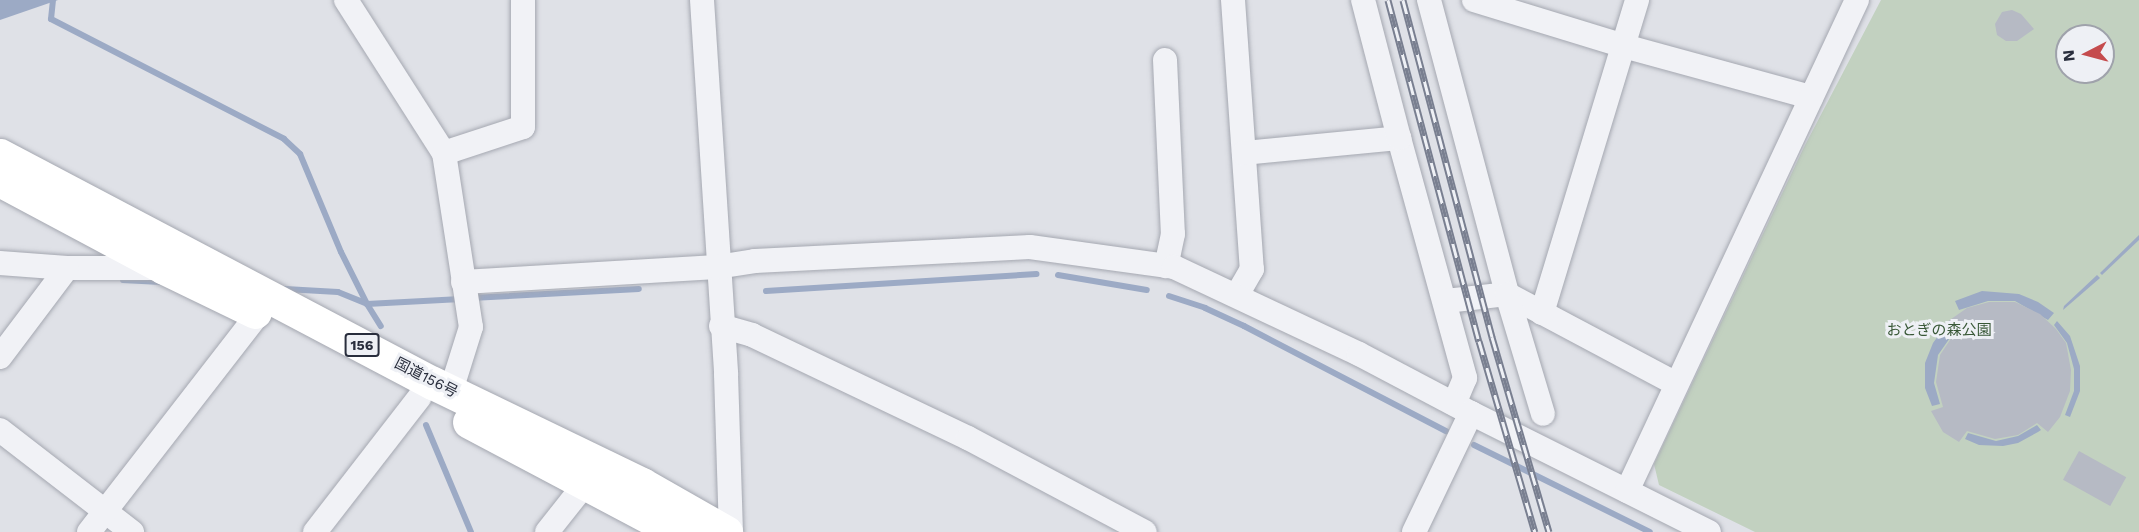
<!DOCTYPE html>
<html>
<head>
<meta charset="utf-8">
<style>
  body { margin:0 }
  #map { position:relative; width:2139px; height:532px; overflow:hidden; background:#dfe1e7; font-family:"Work Sans","Noto Sans JP",sans-serif }
  div>[style] { position:absolute }
  .green>* { inset:0; background:#c2d1c0 }
  .water>* { inset:0; background:#9caac5 }
  .stream>* { height:6px; margin:-3px; padding:0 3px; transform-origin:3px; border-radius:3px; background:#9caac5 }
  .building>* { inset:0; background:#b6bac4; transform-origin:0 0 }
  .roads { filter:drop-shadow(0 0 2px #a5a8b1) drop-shadow(0 0 2px #a5a8b1) }
  .minor>* { height:24px; margin:-12px; padding:0 12px; transform-origin:12px; border-radius:12px; background:#f1f2f6 }
  .highway>* { height:33px; margin:-16.5px; padding:0 16.5px; transform-origin:16.5px; border-radius:16.5px; background:#fff }
  .rail>* { height:7px; margin-top:-3.5px; transform-origin:0; background:repeating-linear-gradient(90deg,#eef0f5 0 14px,#797f90 0 28px); box-sizing:border-box; border-block:2px solid #797f90 }
  span { translate:-50% -50%; white-space:nowrap; text-align:center; line-height:1.15; -webkit-text-stroke:6px #eef0f5; paint-order:stroke }
  .shield-label span { padding:2px 4px; background:#eef0f5; border:2px solid; border-radius:4px; -webkit-text-stroke-width:0 }
  .shield-label { font-size:14px; color:#292e3d; font-weight:700 }
  .park-label { font-size:15px; color:#395837 }
  .street-label { font-size:15px; color:#292e3d }
  .north { position:absolute; left:2055px; top:24px; width:60px; height:60px; box-sizing:border-box; background:#eef0f5; border:2px solid #9fa2ab; border-radius:50%; rotate:264deg; font-size:16px; font-weight:700; line-height:24px; text-align:center; color:#292e3d }
  .north::after { content:''; display:block; margin:auto; width:21px; height:27px; background:#c54b4d; clip-path:polygon(50% 0,100% 100%,50% 72%,0 100%) }
</style>
</head>
<body>
<div id="map">
  <div class="green">
    <i style="clip-path:polygon(evenodd,1881px 0,2139px 0,2139px 532px,1755px 532px,1659px 485px,1654px 464px,1804px 147px,1881px 0,2067px 36px,2103px 36px,2103px 72px,2067px 72px,2067px 36px)"></i>
  </div>
  <div class="water">
    <i style="clip-path:polygon(0 0,58px 0,0 20px)"></i>
    <i style="clip-path:polygon(2139px 235px,2139px 240px,2102px 275px,2100px 273px)"></i>
    <i style="clip-path:polygon(2097px 275px,2100px 278px,2063px 310px,2064px 306px)"></i>
    <i style="clip-path:polygon(1982px 291px,2019px 294px,2038px 302px,2054px 313px,2048px 320px,2015px 301px,1988px 301px,1959px 310px,1955px 301px)"></i>
    <i style="clip-path:polygon(2057px 321px,2070px 336px,2080px 366px,2080px 391px,2070px 417px,2065px 415px,2074px 391px,2074px 369px,2067px 343px,2054px 325px)"></i>
    <i style="clip-path:polygon(1944px 328px,1952px 335px,1938px 355px,1934px 383px,1940px 404px,1932px 406px,1925px 388px,1925px 363px,1933px 343px)"></i>
    <i style="clip-path:polygon(2037px 425px,2041px 430px,2038px 432px,2018px 443px,2003px 446px,1979px 445px,1965px 439px,1968px 433px,1996px 441px,2018px 436px)"></i>
  </div>
  <div class="stream">
    <i style="left:53px;top:0;width:19px;rotate:96deg"></i>
    <i style="left:51px;top:19px;width:262px;rotate:27.2deg"></i>
    <i style="left:284px;top:139px;width:22px;rotate:43deg"></i>
    <i style="left:300px;top:154px;width:106px;rotate:67.3deg"></i>
    <i style="left:341px;top:252px;width:58px;rotate:63.4deg"></i>
    <i style="left:367px;top:304px;width:26px;rotate:58deg"></i>
    <i style="left:1058px;top:275px;width:90px;rotate:9.6deg"></i>
    <i style="left:123px;top:280px;width:38px;rotate:3deg"></i>
    <i style="left:285px;top:289px;width:53px;rotate:3.2deg"></i>
    <i style="left:338px;top:292px;width:31px;rotate:22deg"></i>
    <i style="left:367px;top:304px;width:94px;rotate:-3deg"></i>
    <i style="left:766px;top:291px;width:271px;rotate:-3.6deg"></i>
    <i style="left:1169px;top:296px;width:38px;rotate:18deg"></i>
    <i style="left:1205px;top:308px;width:43px;rotate:24.8deg"></i>
    <i style="left:1244px;top:326px;width:228px;rotate:27.5deg"></i>
    <i style="left:471px;top:298px;width:168px;rotate:-3.1deg"></i>
    <i style="left:426px;top:425px;width:116px;rotate:67.2deg"></i>
    <i style="left:1474px;top:445px;width:196px;rotate:26.3deg"></i>
  </div>
  <div class="building">
    <i style="clip-path:polygon(2012px 10px,2021px 14px,2034px 29px,2017px 41px,2006px 41px,1997px 35px,1995px 24px,2002px 12px)"></i>
    <i style="clip-path:polygon(1989px 302px,2015px 302px,2040px 314px,2056px 329px,2066px 343px,2071px 370px,2070px 391px,2060px 417px,2048px 432px,2037px 423px,2018px 435px,1995px 439px,1967px 431px,1959px 442px,1943px 432px,1931px 411px,1943px 407px,1936px 382px,1940px 355px,1954px 334px,1944px 324px,1967px 308px)"></i>
    <i style="left:2079px;top:451px;width:54px;height:33px;rotate:29deg"></i>
  </div>
  <div class="roads">
    <div class="minor">
      <i style="left:346px;top:0;width:182px;rotate:57.4deg"></i>
      <i style="left:444px;top:153px;width:176px;rotate:81.2deg"></i>
      <i style="left:471px;top:327px;width:67px;rotate:107.4deg"></i>
      <i style="left:702px;top:0;width:375px;rotate:86.3deg"></i>
      <i style="left:726px;top:374px;width:158px;rotate:88.2deg"></i>
      <i style="left:1233px;top:0;width:270px;rotate:86deg"></i>
      <i style="left:1252px;top:269px;width:30px;rotate:120deg"></i>
      <i style="left:1429px;top:0;width:304px;rotate:75.1deg"></i>
      <i style="left:1507px;top:294px;width:191px;rotate:28deg"></i>
      <i style="left:1474px;top:0;width:157px;rotate:17deg"></i>
      <i style="left:1624px;top:46px;width:194px;rotate:15.3deg"></i>
      <i style="left:1165px;top:60px;width:174px;rotate:87.4deg"></i>
      <i style="left:1173px;top:234px;width:33px;rotate:102deg"></i>
      <i style="left:1399px;top:138px;width:249px;rotate:74.6deg"></i>
      <i style="left:1465px;top:378px;width:28px;rotate:113deg"></i>
      <i style="left:444px;top:153px;width:83px;rotate:-18.2deg"></i>
      <i style="left:523px;top:127px;width:127px;rotate:-90deg"></i>
      <i style="left:1244px;top:153px;width:156px;rotate:-5.5deg"></i>
      <i style="left:1399px;top:138px;width:143px;rotate:-104.6deg"></i>
      <i style="left:0;top:263px;width:67px;rotate:4.3deg"></i>
      <i style="left:67px;top:268px;width:94px"></i>
      <i style="left:463px;top:282px;width:254px;rotate:-3.4deg"></i>
      <i style="left:717px;top:267px;width:38px;rotate:-9deg"></i>
      <i style="left:755px;top:261px;width:275px;rotate:-2.9deg"></i>
      <i style="left:1030px;top:247px;width:145px;rotate:7.9deg"></i>
      <i style="left:1174px;top:267px;width:204px;rotate:25.2deg"></i>
      <i style="left:1359px;top:354px;width:127px;rotate:27.8deg"></i>
      <i style="left:1471px;top:413px;width:266px;rotate:26.6deg"></i>
      <i style="left:1446px;top:301px;width:61px;rotate:-6.5deg"></i>
      <i style="left:1507px;top:294px;width:125px;rotate:73.3deg"></i>
      <i style="left:1542px;top:313px;width:327px;rotate:-73.1deg"></i>
      <i style="left:721px;top:326px;width:32px;rotate:16deg"></i>
      <i style="left:752px;top:335px;width:239px;rotate:25.5deg"></i>
      <i style="left:968px;top:438px;width:200px;rotate:28deg"></i>
      <i style="left:0;top:357px;width:111px;rotate:-53deg"></i>
      <i style="left:0;top:430px;width:167px;rotate:37.7deg"></i>
      <i style="left:1627px;top:491px;width:542px;rotate:-64.9deg"></i>
      <i style="left:89px;top:532px;width:276px;rotate:-52.2deg"></i>
      <i style="left:315px;top:532px;width:170px;rotate:-52.2deg"></i>
      <i style="left:547px;top:532px;width:61px;rotate:-51.6deg"></i>
      <i style="left:1414px;top:532px;width:132px;rotate:-64.4deg"></i>
    </div>
    <div class="highway">
      <i style="left:0;top:155px;width:489px;rotate:27.8deg"></i>
      <i style="left:433px;top:383px;width:232px;rotate:25.8deg"></i>
      <i style="left:642px;top:484px;width:97px;rotate:29.7deg"></i>
      <i style="left:5px;top:183px;width:180px;rotate:28.1deg"></i>
      <i style="left:164px;top:268px;width:101px;rotate:25.8deg"></i>
      <i style="left:469px;top:422px;width:235px;rotate:27.9deg"></i>
    </div>
  </div>
  <div class="rail">
    <i style="left:1388px;top:0;width:353px;rotate:75.1deg"></i>
    <i style="left:1479px;top:341px;width:199px;rotate:73.7deg"></i>
    <i style="left:1403px;top:0;width:349px;rotate:75.2deg"></i>
    <i style="left:1492px;top:337px;width:203px;rotate:73.7deg"></i>
  </div>
  <div class="shield-label">
    <span style="left:362px;top:345px">156</span>
  </div>
  <div class="park-label">
    <span style="left:1939px;top:331px">おとぎの森公園</span>
  </div>
  <div class="street-label">
    <span style="left:426px;top:378px;rotate:27deg">国道156号</span>
  </div>
  <div class="north">N</div>
</div>
</body>
</html>
